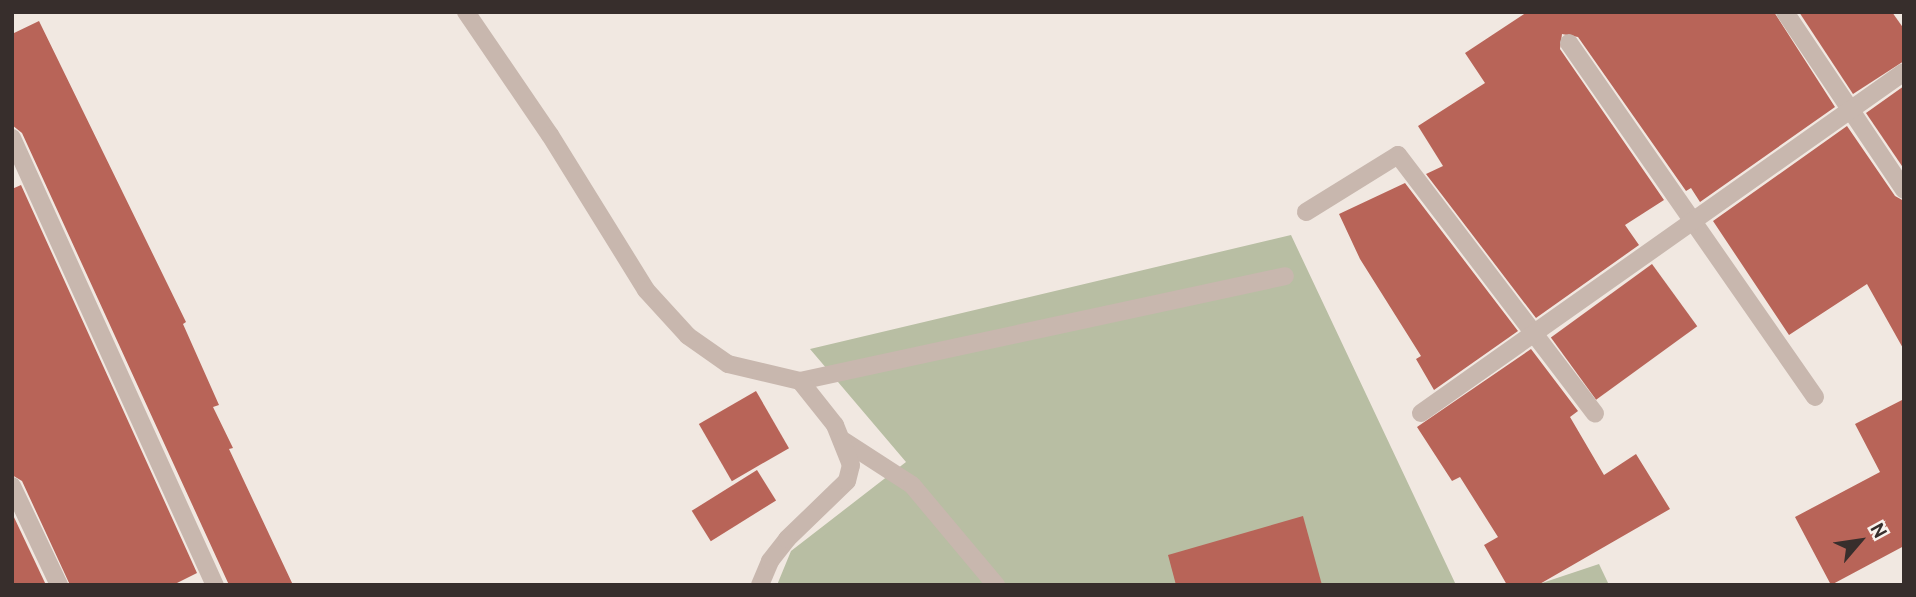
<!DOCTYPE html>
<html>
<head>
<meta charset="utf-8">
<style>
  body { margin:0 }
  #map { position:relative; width:1916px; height:597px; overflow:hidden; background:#f1e8e1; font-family:Cabin,sans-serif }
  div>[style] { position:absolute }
  .green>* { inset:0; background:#b8bea3 }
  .building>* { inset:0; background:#b86458; transform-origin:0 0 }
  .service>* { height:18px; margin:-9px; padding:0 9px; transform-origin:9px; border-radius:9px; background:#c8b7ae }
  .minor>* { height:18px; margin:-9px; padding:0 9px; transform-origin:9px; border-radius:9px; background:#c8b7ae }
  span { translate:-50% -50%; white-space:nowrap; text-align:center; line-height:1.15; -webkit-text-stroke:5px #f9f2ed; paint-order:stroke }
  .frame { position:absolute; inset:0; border:14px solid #372e2c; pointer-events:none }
  .north { position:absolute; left:1825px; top:506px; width:70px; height:70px; -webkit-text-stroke:5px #f9f2ed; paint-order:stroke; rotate:61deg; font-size:19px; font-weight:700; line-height:28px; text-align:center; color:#372e2c }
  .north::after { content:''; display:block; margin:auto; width:24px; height:32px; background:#372e2c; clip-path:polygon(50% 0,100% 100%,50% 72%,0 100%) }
</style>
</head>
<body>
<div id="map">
  <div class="green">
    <i style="clip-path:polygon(1291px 235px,1456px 585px,777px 585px,791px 551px,906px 462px,810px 349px)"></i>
    <i style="clip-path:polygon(1599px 564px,1609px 585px,1536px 585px)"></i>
  </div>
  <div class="building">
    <i style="clip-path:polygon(1527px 12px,1774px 12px,1835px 107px,1700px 202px,1691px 188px,1686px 191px,1578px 37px,1562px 34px,1560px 49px,1664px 200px,1625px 225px,1639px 245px,1536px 318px,1426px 174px,1443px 166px,1418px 126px,1485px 83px,1465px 53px)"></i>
    <i style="clip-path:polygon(1799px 12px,1892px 12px,1904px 29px,1904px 61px,1853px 94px)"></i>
    <i style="clip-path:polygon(39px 21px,186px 322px,183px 324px,219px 405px,213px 407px,233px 448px,229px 449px,293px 585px,229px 585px,22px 133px,12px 125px,12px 34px)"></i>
    <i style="clip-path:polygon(1904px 86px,1904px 169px,1866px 113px)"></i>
    <i style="clip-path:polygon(1847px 126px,1895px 196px,1904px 201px,1904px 350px,1867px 284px,1789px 335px,1713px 221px)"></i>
    <i style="clip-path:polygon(1405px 183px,1518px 331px,1434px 390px,1416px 359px,1421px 356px,1360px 259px,1339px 214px)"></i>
    <i style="clip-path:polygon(21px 185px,197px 573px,173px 585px,70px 585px,22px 481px,12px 475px,12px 189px)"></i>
    <i style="left:1652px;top:264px;width:77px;height:125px;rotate:54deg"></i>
    <i style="clip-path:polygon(1531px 349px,1578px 411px,1570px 417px,1604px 475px,1636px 454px,1670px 509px,1538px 585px,1507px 585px,1484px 545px,1498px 537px,1460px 477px,1452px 481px,1417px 427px)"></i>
    <i style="left:756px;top:391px;width:66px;height:66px;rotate:60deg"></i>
    <i style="clip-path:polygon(1904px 399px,1904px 546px,1831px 585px,1795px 517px,1880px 472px,1855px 424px)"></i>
    <i style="left:757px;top:470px;width:36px;height:77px;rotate:58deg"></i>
    <i style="clip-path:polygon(12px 513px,46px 585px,12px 585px)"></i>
    <i style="clip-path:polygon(1303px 516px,1322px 585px,1176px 585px,1168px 555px)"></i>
  </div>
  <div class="service">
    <i style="left:844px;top:441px;width:81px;rotate:32.9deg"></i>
    <i style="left:912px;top:485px;width:131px;rotate:50deg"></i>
  </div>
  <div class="minor">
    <i style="left:466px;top:12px;width:149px;rotate:55.7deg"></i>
    <i style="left:550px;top:135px;width:182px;rotate:58.2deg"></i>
    <i style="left:646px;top:290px;width:62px;rotate:47.6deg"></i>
    <i style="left:688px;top:336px;width:49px;rotate:35deg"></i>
    <i style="left:728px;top:364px;width:74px;rotate:13.3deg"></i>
    <i style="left:800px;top:381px;width:496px;rotate:-12.2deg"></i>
    <i style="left:1785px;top:12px;width:214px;rotate:56.2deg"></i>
    <i style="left:1569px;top:43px;width:431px;rotate:55.2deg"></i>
    <i style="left:12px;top:138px;width:491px;rotate:65.6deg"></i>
    <i style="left:1306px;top:212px;width:108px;rotate:-31.8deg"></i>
    <i style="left:1398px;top:155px;width:325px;rotate:52.7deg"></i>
    <i style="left:1421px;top:413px;width:591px;rotate:-35.22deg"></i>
    <i style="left:12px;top:486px;width:110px;rotate:64.6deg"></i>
    <i style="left:760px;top:585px;width:26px;rotate:-67deg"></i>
    <i style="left:770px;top:561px;width:28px;rotate:-52deg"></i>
    <i style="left:787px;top:539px;width:83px;rotate:-44deg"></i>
    <i style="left:847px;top:481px;width:16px;rotate:-76deg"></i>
    <i style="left:851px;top:465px;width:43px;rotate:-111.8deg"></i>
    <i style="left:835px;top:425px;width:56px;rotate:-128.5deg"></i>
  </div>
  <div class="frame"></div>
  <div class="north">N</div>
</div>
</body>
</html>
